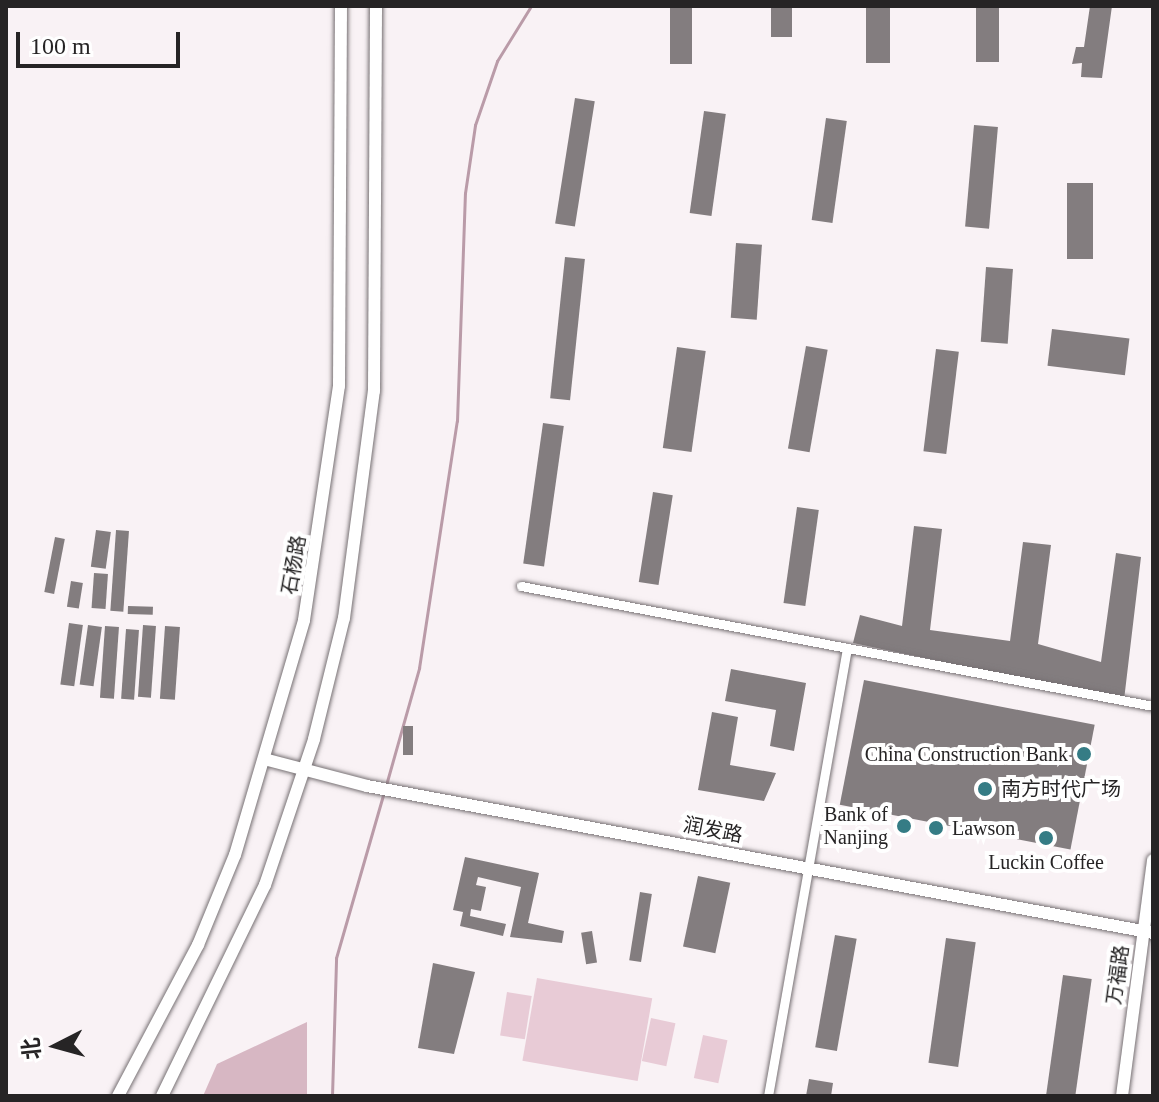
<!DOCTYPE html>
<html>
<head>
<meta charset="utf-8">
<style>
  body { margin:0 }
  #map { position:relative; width:1159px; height:1102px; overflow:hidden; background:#f9f2f5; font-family:"Times New Roman","Noto Sans SC",serif }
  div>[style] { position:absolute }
  .green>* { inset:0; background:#e8cbd6; transform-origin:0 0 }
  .forest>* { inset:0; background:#d7b7c3 }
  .stream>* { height:3px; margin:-1.5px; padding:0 1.5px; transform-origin:1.5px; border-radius:1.5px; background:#ba9ba8 }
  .building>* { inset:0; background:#837d7f; transform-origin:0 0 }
  .roads { filter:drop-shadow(0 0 2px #777174) drop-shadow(0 0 2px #777174) }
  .minor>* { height:9px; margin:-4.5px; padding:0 4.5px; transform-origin:4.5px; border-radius:4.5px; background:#fff }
  .secondary>* { height:12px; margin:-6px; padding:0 6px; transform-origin:6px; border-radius:6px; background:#fff }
  .dots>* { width:22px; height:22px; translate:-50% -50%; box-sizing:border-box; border:4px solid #fff; border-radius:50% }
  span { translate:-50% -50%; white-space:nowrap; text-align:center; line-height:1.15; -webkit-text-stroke:8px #fff; paint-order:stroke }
  .street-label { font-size:20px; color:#262425 }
  .poi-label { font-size:20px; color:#262425 }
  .right { translate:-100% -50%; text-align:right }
  .left { translate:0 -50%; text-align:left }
  .frame { position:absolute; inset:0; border:8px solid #262425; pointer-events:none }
  .north { position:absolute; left:16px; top:1006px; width:80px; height:80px; -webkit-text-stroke:6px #fff; paint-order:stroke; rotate:264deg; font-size:22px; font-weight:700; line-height:32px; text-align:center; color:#262425 }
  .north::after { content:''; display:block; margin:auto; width:28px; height:36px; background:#262425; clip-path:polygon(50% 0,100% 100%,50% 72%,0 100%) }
  .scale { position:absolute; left:16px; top:32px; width:164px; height:36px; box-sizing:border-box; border:4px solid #262425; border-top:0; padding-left:10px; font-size:24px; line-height:28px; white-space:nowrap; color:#262425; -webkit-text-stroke:6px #fff; paint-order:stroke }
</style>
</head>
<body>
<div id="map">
  <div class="green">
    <i style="left:537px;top:978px;width:117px;height:84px;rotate:10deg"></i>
    <i style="left:507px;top:992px;width:25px;height:44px;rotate:9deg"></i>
    <i style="left:651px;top:1018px;width:25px;height:44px;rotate:12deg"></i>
    <i style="left:703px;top:1035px;width:25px;height:44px;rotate:12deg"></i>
  </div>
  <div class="forest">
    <i style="clip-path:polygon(307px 1022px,307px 1096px,203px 1096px,217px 1064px)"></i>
  </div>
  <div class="stream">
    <i style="left:386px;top:785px;width:122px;rotate:-74.2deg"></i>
    <i style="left:419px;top:668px;width:250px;rotate:-81.3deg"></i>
    <i style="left:457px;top:421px;width:228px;rotate:-88deg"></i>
    <i style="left:465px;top:193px;width:69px;rotate:-81.6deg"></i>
    <i style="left:475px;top:125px;width:68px;rotate:-71deg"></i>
    <i style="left:497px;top:61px;width:65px;rotate:-58.3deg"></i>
    <i style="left:332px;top:1096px;width:138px;rotate:-88.3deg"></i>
    <i style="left:336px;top:958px;width:173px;rotate:-73.9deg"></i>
  </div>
  <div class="building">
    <i style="left:670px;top:6px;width:22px;height:58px"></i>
    <i style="left:771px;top:6px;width:21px;height:31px"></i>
    <i style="left:866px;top:6px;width:24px;height:57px"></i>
    <i style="left:976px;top:6px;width:23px;height:56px"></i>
    <i style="clip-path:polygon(1090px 6px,1112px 6px,1102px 78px,1081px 77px,1082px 63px,1072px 64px,1076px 47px,1084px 47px)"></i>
    <i style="left:575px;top:98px;width:20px;height:127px;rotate:9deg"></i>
    <i style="left:704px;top:111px;width:22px;height:103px;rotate:8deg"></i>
    <i style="left:826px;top:118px;width:21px;height:103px;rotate:8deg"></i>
    <i style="left:974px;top:125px;width:24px;height:102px;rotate:5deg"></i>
    <i style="left:1067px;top:183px;width:26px;height:76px"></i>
    <i style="left:736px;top:243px;width:26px;height:75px;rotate:4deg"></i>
    <i style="left:565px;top:257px;width:20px;height:142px;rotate:6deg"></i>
    <i style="left:986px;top:267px;width:27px;height:75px;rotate:4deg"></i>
    <i style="left:1052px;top:329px;width:78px;height:37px;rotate:7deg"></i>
    <i style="left:806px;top:346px;width:22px;height:104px;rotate:10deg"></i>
    <i style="left:677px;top:347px;width:29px;height:102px;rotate:8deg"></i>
    <i style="left:936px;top:349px;width:23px;height:103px;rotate:7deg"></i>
    <i style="left:543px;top:423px;width:21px;height:142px;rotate:8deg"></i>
    <i style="left:653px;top:492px;width:20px;height:91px;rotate:9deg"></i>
    <i style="left:797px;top:507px;width:22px;height:97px;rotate:8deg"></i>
    <i style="clip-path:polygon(914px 526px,942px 529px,930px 630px,1010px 641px,1023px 542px,1051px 545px,1038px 644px,1101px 662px,1116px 553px,1141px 557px,1124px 700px,853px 643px,860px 615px,902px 626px)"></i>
    <i style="left:96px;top:530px;width:15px;height:37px;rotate:8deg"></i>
    <i style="left:116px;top:530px;width:13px;height:81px;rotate:4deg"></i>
    <i style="left:55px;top:537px;width:10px;height:56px;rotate:11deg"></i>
    <i style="left:94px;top:573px;width:14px;height:35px;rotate:4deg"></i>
    <i style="left:71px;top:581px;width:12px;height:26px;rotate:9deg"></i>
    <i style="left:128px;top:606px;width:25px;height:8px;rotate:2deg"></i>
    <i style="left:69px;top:623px;width:14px;height:62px;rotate:8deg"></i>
    <i style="left:88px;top:625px;width:14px;height:60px;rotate:8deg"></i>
    <i style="left:143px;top:625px;width:13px;height:72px;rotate:4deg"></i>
    <i style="left:105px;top:626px;width:14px;height:72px;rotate:4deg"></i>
    <i style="left:165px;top:626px;width:15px;height:73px;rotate:4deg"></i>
    <i style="left:126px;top:629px;width:13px;height:70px;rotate:4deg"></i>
    <i style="clip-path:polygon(731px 669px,806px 683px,794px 751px,770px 746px,776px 710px,725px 701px)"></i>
    <i style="left:864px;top:680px;width:235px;height:127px;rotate:11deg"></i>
    <i style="clip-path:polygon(712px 712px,738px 717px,730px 765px,776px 773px,764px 801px,698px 790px)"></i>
    <i style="left:403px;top:726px;width:10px;height:29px"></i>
    <i style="clip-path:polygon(465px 857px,539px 873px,528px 923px,564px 931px,562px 943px,510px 937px,521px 887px,478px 877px,476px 885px,486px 887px,481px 911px,471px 909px,470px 916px,506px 924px,503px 936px,460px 926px,463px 912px,453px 910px)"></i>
    <i style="left:698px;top:876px;width:33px;height:72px;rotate:12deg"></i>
    <i style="left:640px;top:892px;width:12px;height:69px;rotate:9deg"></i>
    <i style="left:592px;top:931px;width:32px;height:11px;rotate:81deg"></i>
    <i style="left:835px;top:935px;width:22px;height:114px;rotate:10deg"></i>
    <i style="left:946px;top:938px;width:30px;height:126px;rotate:8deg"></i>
    <i style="clip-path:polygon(433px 963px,475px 972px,454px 1054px,418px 1048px)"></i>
    <i style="left:1063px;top:975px;width:29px;height:122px;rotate:8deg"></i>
    <i style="clip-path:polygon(809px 1079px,833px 1083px,831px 1096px,806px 1096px)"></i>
  </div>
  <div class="roads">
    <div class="minor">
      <i style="left:521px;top:586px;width:643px;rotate:10.75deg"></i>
      <i style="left:768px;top:1096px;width:455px;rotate:-80deg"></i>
    </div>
    <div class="secondary">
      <i style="left:268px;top:760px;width:102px;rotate:14.7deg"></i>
      <i style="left:367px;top:786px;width:800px;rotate:10.59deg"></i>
      <i style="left:118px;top:1096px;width:171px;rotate:-62.1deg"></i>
      <i style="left:198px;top:945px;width:97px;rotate:-67.7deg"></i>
      <i style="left:235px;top:855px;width:245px;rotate:-73.6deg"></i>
      <i style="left:304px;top:620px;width:237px;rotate:-81.5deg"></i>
      <i style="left:339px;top:386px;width:380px;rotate:-89.7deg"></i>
      <i style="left:162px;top:1096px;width:235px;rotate:-64deg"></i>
      <i style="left:265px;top:885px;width:154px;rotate:-71.4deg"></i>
      <i style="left:314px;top:739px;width:125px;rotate:-76.1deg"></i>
      <i style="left:344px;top:618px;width:229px;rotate:-82.5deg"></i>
      <i style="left:374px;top:391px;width:385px;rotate:-89.7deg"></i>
      <i style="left:1122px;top:1096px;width:238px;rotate:-82.5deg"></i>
    </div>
  </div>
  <div class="dots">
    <i style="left:1084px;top:754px;background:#357c85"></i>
    <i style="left:985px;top:789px;background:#357c85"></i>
    <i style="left:904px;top:826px;background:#357c85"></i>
    <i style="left:936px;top:828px;background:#357c85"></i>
    <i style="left:1046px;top:838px;background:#357c85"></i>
  </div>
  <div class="street-label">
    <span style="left:294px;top:565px;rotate:-80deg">石杨路</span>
    <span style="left:713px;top:830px;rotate:11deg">润发路</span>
    <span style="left:1118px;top:975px;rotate:-82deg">万福路</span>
  </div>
  <div class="poi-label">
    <span class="right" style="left:1068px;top:754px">China Construction Bank</span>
    <span class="left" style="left:1001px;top:789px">南方时代广场</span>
    <span class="right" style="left:888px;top:826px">Bank of<br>Nanjing</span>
    <span class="left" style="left:952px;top:828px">Lawson</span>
    <span style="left:1046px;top:862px">Luckin Coffee</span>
  </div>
  <div class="frame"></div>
  <div class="north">北</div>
  <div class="scale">100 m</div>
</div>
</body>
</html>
